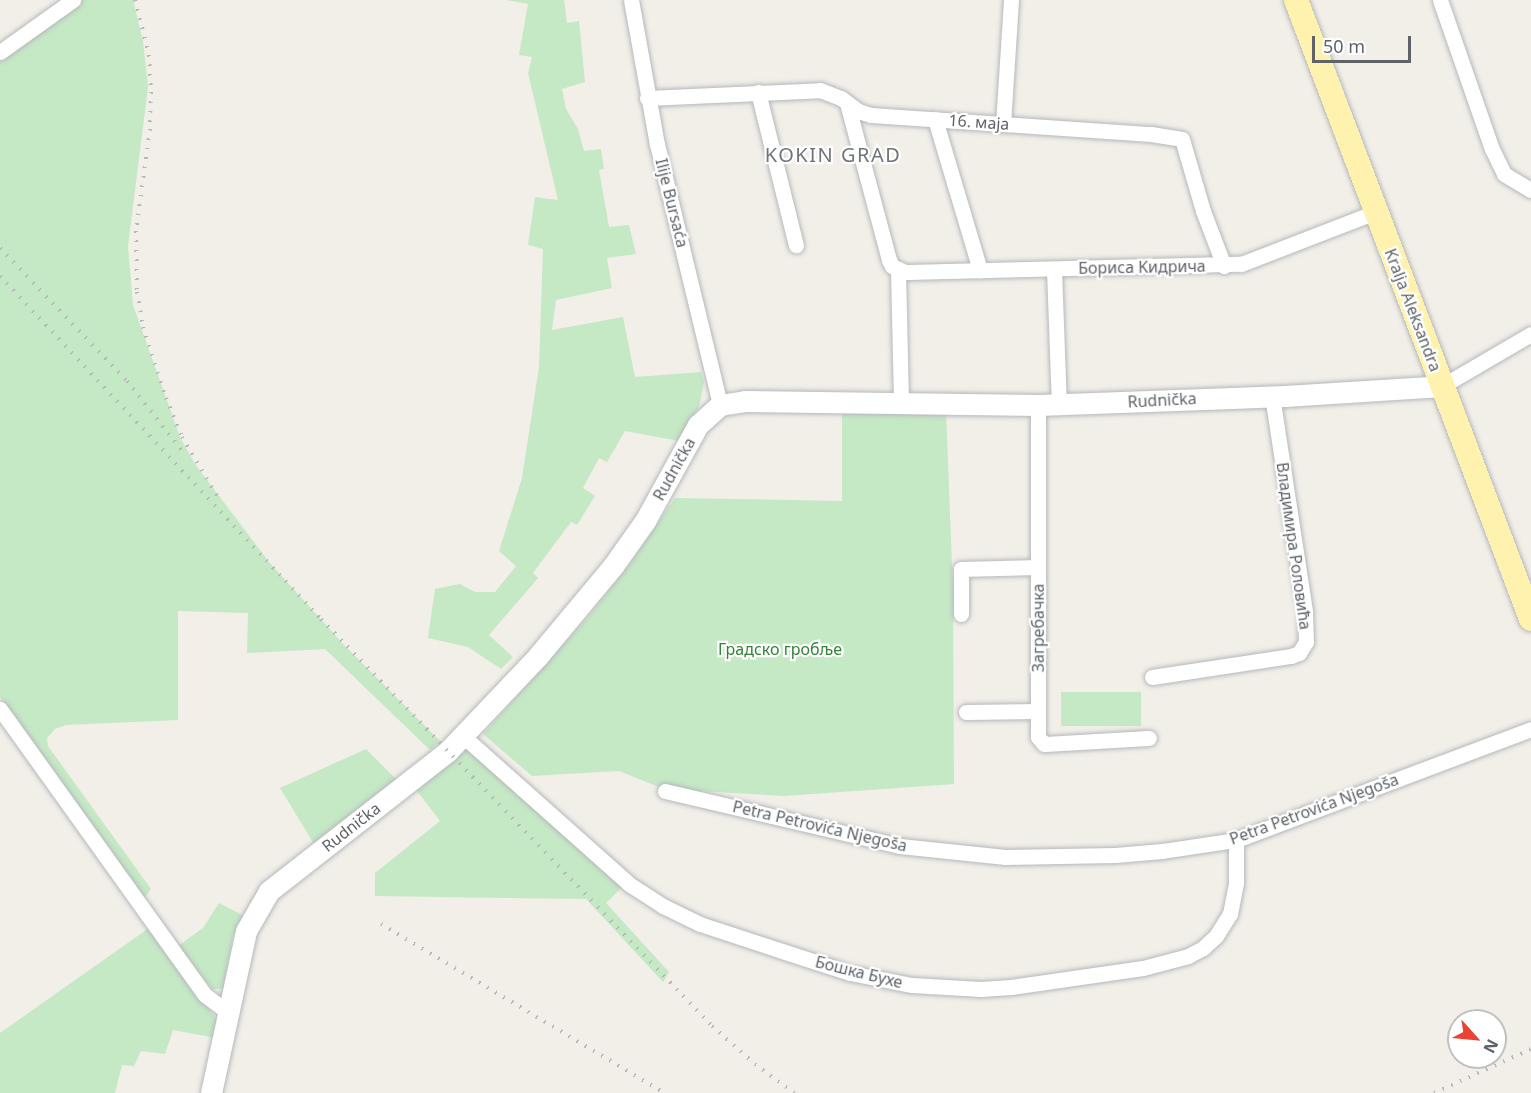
<!DOCTYPE html>
<html>
<head>
<meta charset="utf-8">
<style>
  body { margin:0 }
  #map { position:relative; width:1531px; height:1093px; overflow:hidden; background:#f1efe8; font-family:"Noto Sans",sans-serif }
  div>[style] { position:absolute }
  .green>* { inset:0; background:#c5e8c5; transform-origin:0 0 }
  .roads { filter:drop-shadow(0 0 2px #b5b8bc) drop-shadow(0 0 2px #b5b8bc) }
  .street>* { height:15px; margin:-7.5px; padding:0 7.5px; transform-origin:7.5px; border-radius:7.5px; background:#fff }
  .secondary>* { height:21px; margin:-10.5px; padding:0 10.5px; transform-origin:10.5px; border-radius:10.5px; background:#fff }
  .primary>* { height:24px; margin:-12px; padding:0 12px; transform-origin:12px; border-radius:12px; background:#fff2af }
  .rail>* { height:4px; margin-top:-2px; transform-origin:0; background:repeating-linear-gradient(90deg,#b6b7b8 0 1.5px,transparent 0 9.5px) }
  span { translate:-50% -50%; white-space:nowrap; text-align:center; line-height:1.15; -webkit-text-stroke:4.5px #fff; paint-order:stroke }
  .street-label { font-size:16px; color:#5f6368 }
  .park-label { font-size:16px; color:#348238 }
  .quarter-label { font-size:20px; color:#70757a; letter-spacing:1.5px }
  .north { position:absolute; left:1447px; top:1009px; width:60px; height:60px; box-sizing:border-box; background:#fff; border:2px solid #bfc1c3; border-radius:50%; rotate:117deg; font-size:16px; font-weight:700; line-height:24px; text-align:center; color:#5f6368 }
  .north::after { content:''; display:block; margin:auto; width:21px; height:27px; background:#ea4335; clip-path:polygon(50% 0,100% 100%,50% 72%,0 100%) }
  .scale { position:absolute; left:1312px; top:36px; width:99px; height:27px; box-sizing:border-box; border:3px solid #5f6368; border-top:0; padding-left:8px; font-size:18px; line-height:21px; white-space:nowrap; color:#5f6368; -webkit-text-stroke:4px #fff; paint-order:stroke }
</style>
</head>
<body>
<div id="map">
  <div class="green">
    <i style="clip-path:polygon(74px 0,133px 0,134px 4px,143px 41px,148px 87px,128px 246px,133px 305px,180px 437px,195px 464px,269px 562px,345px 646px,440px 741px,430px 750px,325px 649px,247px 653px,248px 613px,178px 611px,178px 720px,66px 725px,55px 729px,47px 738px,48px 746px,151px 889px,144px 899px,0 697px,0 53px)"></i>
    <i style="clip-path:polygon(506px 0,564px 0,567px 23px,579px 21px,585px 82px,562px 89px,566px 109px,578px 129px,584px 151px,601px 149px,604px 169px,599px 170px,609px 227px,629px 225px,636px 254px,607px 258px,612px 288px,556px 300px,552px 330px,623px 317px,635px 377px,701px 372px,704px 382px,699px 407px,679px 441px,625px 431px,607px 462px,599px 458px,583px 488px,595px 496px,577px 525px,571px 522px,533px 573px,538px 578px,489px 635px,513px 657px,501px 669px,468px 647px,428px 638px,435px 589px,460px 584px,475px 592px,495px 592px,516px 566px,499px 551px,522px 478px,539px 367px,543px 249px,528px 245px,535px 197px,558px 200px,528px 73px,532px 57px,519px 55px,528px 4px)"></i>
    <i style="clip-path:polygon(842px 411px,946px 411px,953px 592px,954px 784px,784px 796px,664px 789px,619px 771px,532px 776px,483px 734px,588px 617px,629px 565px,675px 498px,842px 501px)"></i>
    <i style="left:1141px;top:692px;width:34px;height:80px;rotate:90deg"></i>
    <i style="clip-path:polygon(459px 746px,484px 757px,625px 884px,606px 903px,669px 972px,663px 982px,586px 899px,375px 896px,375px 873px,440px 821px,414px 787px)"></i>
    <i style="clip-path:polygon(366px 749px,396px 779px,314px 844px,280px 788px)"></i>
    <i style="clip-path:polygon(219px 903px,244px 916px,233px 936px,223px 989px,212px 989px,178px 946px,203px 928px)"></i>
    <i style="clip-path:polygon(149px 928px,220px 1024px,216px 1038px,173px 1030px,165px 1054px,141px 1051px,134px 1066px,122px 1065px,115px 1093px,0 1093px,0 1033px)"></i>
  </div>
  <div class="roads">
    <div class="street">
      <i style="left:631px;top:0;width:146px;rotate:79.8deg"></i>
      <i style="left:657px;top:144px;width:268px;rotate:76.4deg"></i>
      <i style="left:1440px;top:0;width:158px;rotate:70.8deg"></i>
      <i style="left:1492px;top:149px;width:28px;rotate:64deg"></i>
      <i style="left:1504px;top:174px;width:31px;rotate:31deg"></i>
      <i style="left:0;top:52px;width:90px;rotate:-35.5deg"></i>
      <i style="left:758px;top:92px;width:158px;rotate:76.1deg"></i>
      <i style="left:647px;top:98px;width:173px;rotate:-2.6deg"></i>
      <i style="left:820px;top:90px;width:22px;rotate:21deg"></i>
      <i style="left:841px;top:98px;width:21px;rotate:37deg"></i>
      <i style="left:858px;top:111px;width:14px;rotate:17deg"></i>
      <i style="left:871px;top:115px;width:281px;rotate:3.9deg"></i>
      <i style="left:1151px;top:134px;width:31px;rotate:9deg"></i>
      <i style="left:1182px;top:139px;width:75px;rotate:73.7deg"></i>
      <i style="left:1203px;top:211px;width:59px;rotate:69.1deg"></i>
      <i style="left:847px;top:103px;width:163px;rotate:75deg"></i>
      <i style="left:889px;top:260px;width:7px;rotate:63deg"></i>
      <i style="left:892px;top:266px;width:14px;rotate:25deg"></i>
      <i style="left:905px;top:272px;width:336px;rotate:-1.4deg"></i>
      <i style="left:1241px;top:264px;width:145px;rotate:-21.1deg"></i>
      <i style="left:935px;top:119px;width:158px;rotate:73.4deg"></i>
      <i style="left:1003px;top:124px;width:124px;rotate:-86.3deg"></i>
      <i style="left:898px;top:270px;width:133px;rotate:88.7deg"></i>
      <i style="left:1054px;top:270px;width:134px;rotate:87.9deg"></i>
      <i style="left:1442px;top:386px;width:103px;rotate:-30.3deg"></i>
      <i style="left:1038px;top:405px;width:332px;rotate:90deg"></i>
      <i style="left:1038px;top:737px;width:9px;rotate:49deg"></i>
      <i style="left:1044px;top:744px;width:105px;rotate:-3.3deg"></i>
      <i style="left:961px;top:614px;width:45px;rotate:-90deg"></i>
      <i style="left:961px;top:569px;width:77px;rotate:-1.5deg"></i>
      <i style="left:1152px;top:677px;width:141px;rotate:-8.6deg"></i>
      <i style="left:1291px;top:656px;width:9px;rotate:-21deg"></i>
      <i style="left:1299px;top:653px;width:13px;rotate:-58deg"></i>
      <i style="left:1306px;top:642px;width:31px;rotate:-92deg"></i>
      <i style="left:1305px;top:611px;width:218px;rotate:-98.7deg"></i>
      <i style="left:0;top:709px;width:352px;rotate:54.4deg"></i>
      <i style="left:205px;top:995px;width:20px;rotate:37deg"></i>
      <i style="left:221px;top:1007px;width:10px;rotate:6deg"></i>
      <i style="left:966px;top:712px;width:72px;rotate:-0.8deg"></i>
      <i style="left:463px;top:736px;width:222px;rotate:41.7deg"></i>
      <i style="left:629px;top:884px;width:40px;rotate:32.9deg"></i>
      <i style="left:663px;top:906px;width:41px;rotate:25.9deg"></i>
      <i style="left:700px;top:924px;width:86px;rotate:18.2deg"></i>
      <i style="left:782px;top:951px;width:71px;rotate:17.9deg"></i>
      <i style="left:850px;top:973px;width:63px;rotate:11deg"></i>
      <i style="left:912px;top:985px;width:69px;rotate:3.3deg"></i>
      <i style="left:981px;top:989px;width:30px;rotate:-4deg"></i>
      <i style="left:1011px;top:987px;width:133px;rotate:-8.2deg"></i>
      <i style="left:1143px;top:968px;width:47px;rotate:-14.9deg"></i>
      <i style="left:1188px;top:956px;width:17px;rotate:-28deg"></i>
      <i style="left:1203px;top:948px;width:18px;rotate:-43deg"></i>
      <i style="left:1216px;top:936px;width:26px;rotate:-58deg"></i>
      <i style="left:1230px;top:914px;width:32px;rotate:-79deg"></i>
      <i style="left:1236px;top:883px;width:43px;rotate:-90deg"></i>
      <i style="left:665px;top:791px;width:241px;rotate:13.2deg"></i>
      <i style="left:900px;top:846px;width:106px;rotate:6deg"></i>
      <i style="left:1005px;top:857px;width:110px;rotate:-1deg"></i>
      <i style="left:1115px;top:855px;width:47px;rotate:-4.9deg"></i>
      <i style="left:1162px;top:851px;width:75px;rotate:-8.5deg"></i>
      <i style="left:1236px;top:840px;width:315px;rotate:-20.6deg"></i>
    </div>
    <div class="secondary">
      <i style="left:211px;top:1093px;width:166px;rotate:-77.8deg"></i>
      <i style="left:246px;top:931px;width:46px;rotate:-60.1deg"></i>
      <i style="left:269px;top:891px;width:227px;rotate:-38deg"></i>
      <i style="left:448px;top:751px;width:131px;rotate:-46.5deg"></i>
      <i style="left:538px;top:656px;width:117px;rotate:-50.2deg"></i>
      <i style="left:613px;top:566px;width:55px;rotate:-54.6deg"></i>
      <i style="left:645px;top:521px;width:110px;rotate:-61.1deg"></i>
      <i style="left:698px;top:425px;width:30px;rotate:-42deg"></i>
      <i style="left:720px;top:405px;width:25px;rotate:-9deg"></i>
      <i style="left:745px;top:401px;width:293px;rotate:0.8deg"></i>
      <i style="left:1038px;top:405px;width:247px;rotate:-2.1deg"></i>
      <i style="left:1285px;top:396px;width:157px;rotate:-3.6deg"></i>
    </div>
    <div class="primary">
      <i style="left:1296px;top:0;width:662px;rotate:69.21deg"></i>
    </div>
  </div>
  <div class="rail">
    <i style="left:135px;top:0;width:57px;rotate:75.7deg"></i>
    <i style="left:149px;top:55px;width:37px;rotate:87deg"></i>
    <i style="left:151px;top:92px;width:37px;rotate:92deg"></i>
    <i style="left:150px;top:129px;width:103px;rotate:97.8deg"></i>
    <i style="left:136px;top:231px;width:61px;rotate:89.1deg"></i>
    <i style="left:137px;top:292px;width:36px;rotate:80deg"></i>
    <i style="left:143px;top:327px;width:75px;rotate:72.1deg"></i>
    <i style="left:166px;top:398px;width:42px;rotate:67.7deg"></i>
    <i style="left:182px;top:437px;width:72px;rotate:59.2deg"></i>
    <i style="left:0;top:248px;width:184px;rotate:46.3deg"></i>
    <i style="left:127px;top:381px;width:90px;rotate:51.7deg"></i>
    <i style="left:0;top:276px;width:470px;rotate:46.9deg"></i>
    <i style="left:321px;top:619px;width:564px;rotate:46.15deg"></i>
    <i style="left:712px;top:1026px;width:57px;rotate:41.5deg"></i>
    <i style="left:755px;top:1064px;width:49px;rotate:36.6deg"></i>
    <i style="left:381px;top:924px;width:330px;rotate:30.8deg"></i>
    <i style="left:1434px;top:1093px;width:107px;rotate:-24.4deg"></i>
  </div>
  <div class="street-label">
    <span style="left:979px;top:122px;rotate:4deg">16. маја</span>
    <span style="left:672px;top:203px;rotate:76deg">Ilije Bursaća</span>
    <span style="left:1142px;top:267px;rotate:-1deg">Бориса Kидрича</span>
    <span style="left:1413px;top:310px;rotate:69deg">Kralja Aleksandra</span>
    <span style="left:1162px;top:400px;rotate:-3deg">Rudnička</span>
    <span style="left:674px;top:469px;rotate:-61deg">Rudnička</span>
    <span style="left:1294px;top:546px;rotate:82deg">Владимира Роловића</span>
    <span style="left:1038px;top:628px;rotate:-90deg">Загребачка</span>
    <span style="left:1314px;top:809px;rotate:-20deg">Petra Petrovića Njegoša</span>
    <span style="left:820px;top:826px;rotate:13deg">Petra Petrovića Njegoša</span>
    <span style="left:351px;top:827px;rotate:-38deg">Rudnička</span>
    <span style="left:859px;top:972px;rotate:14deg">Бошка Бухе</span>
  </div>
  <div class="park-label">
    <span style="left:780px;top:649px">Градско гробље</span>
  </div>
  <div class="quarter-label">
    <span style="left:833px;top:154px">KOKIN GRAD</span>
  </div>
  <div class="north">N</div>
  <div class="scale">50 m</div>
</div>
</body>
</html>
